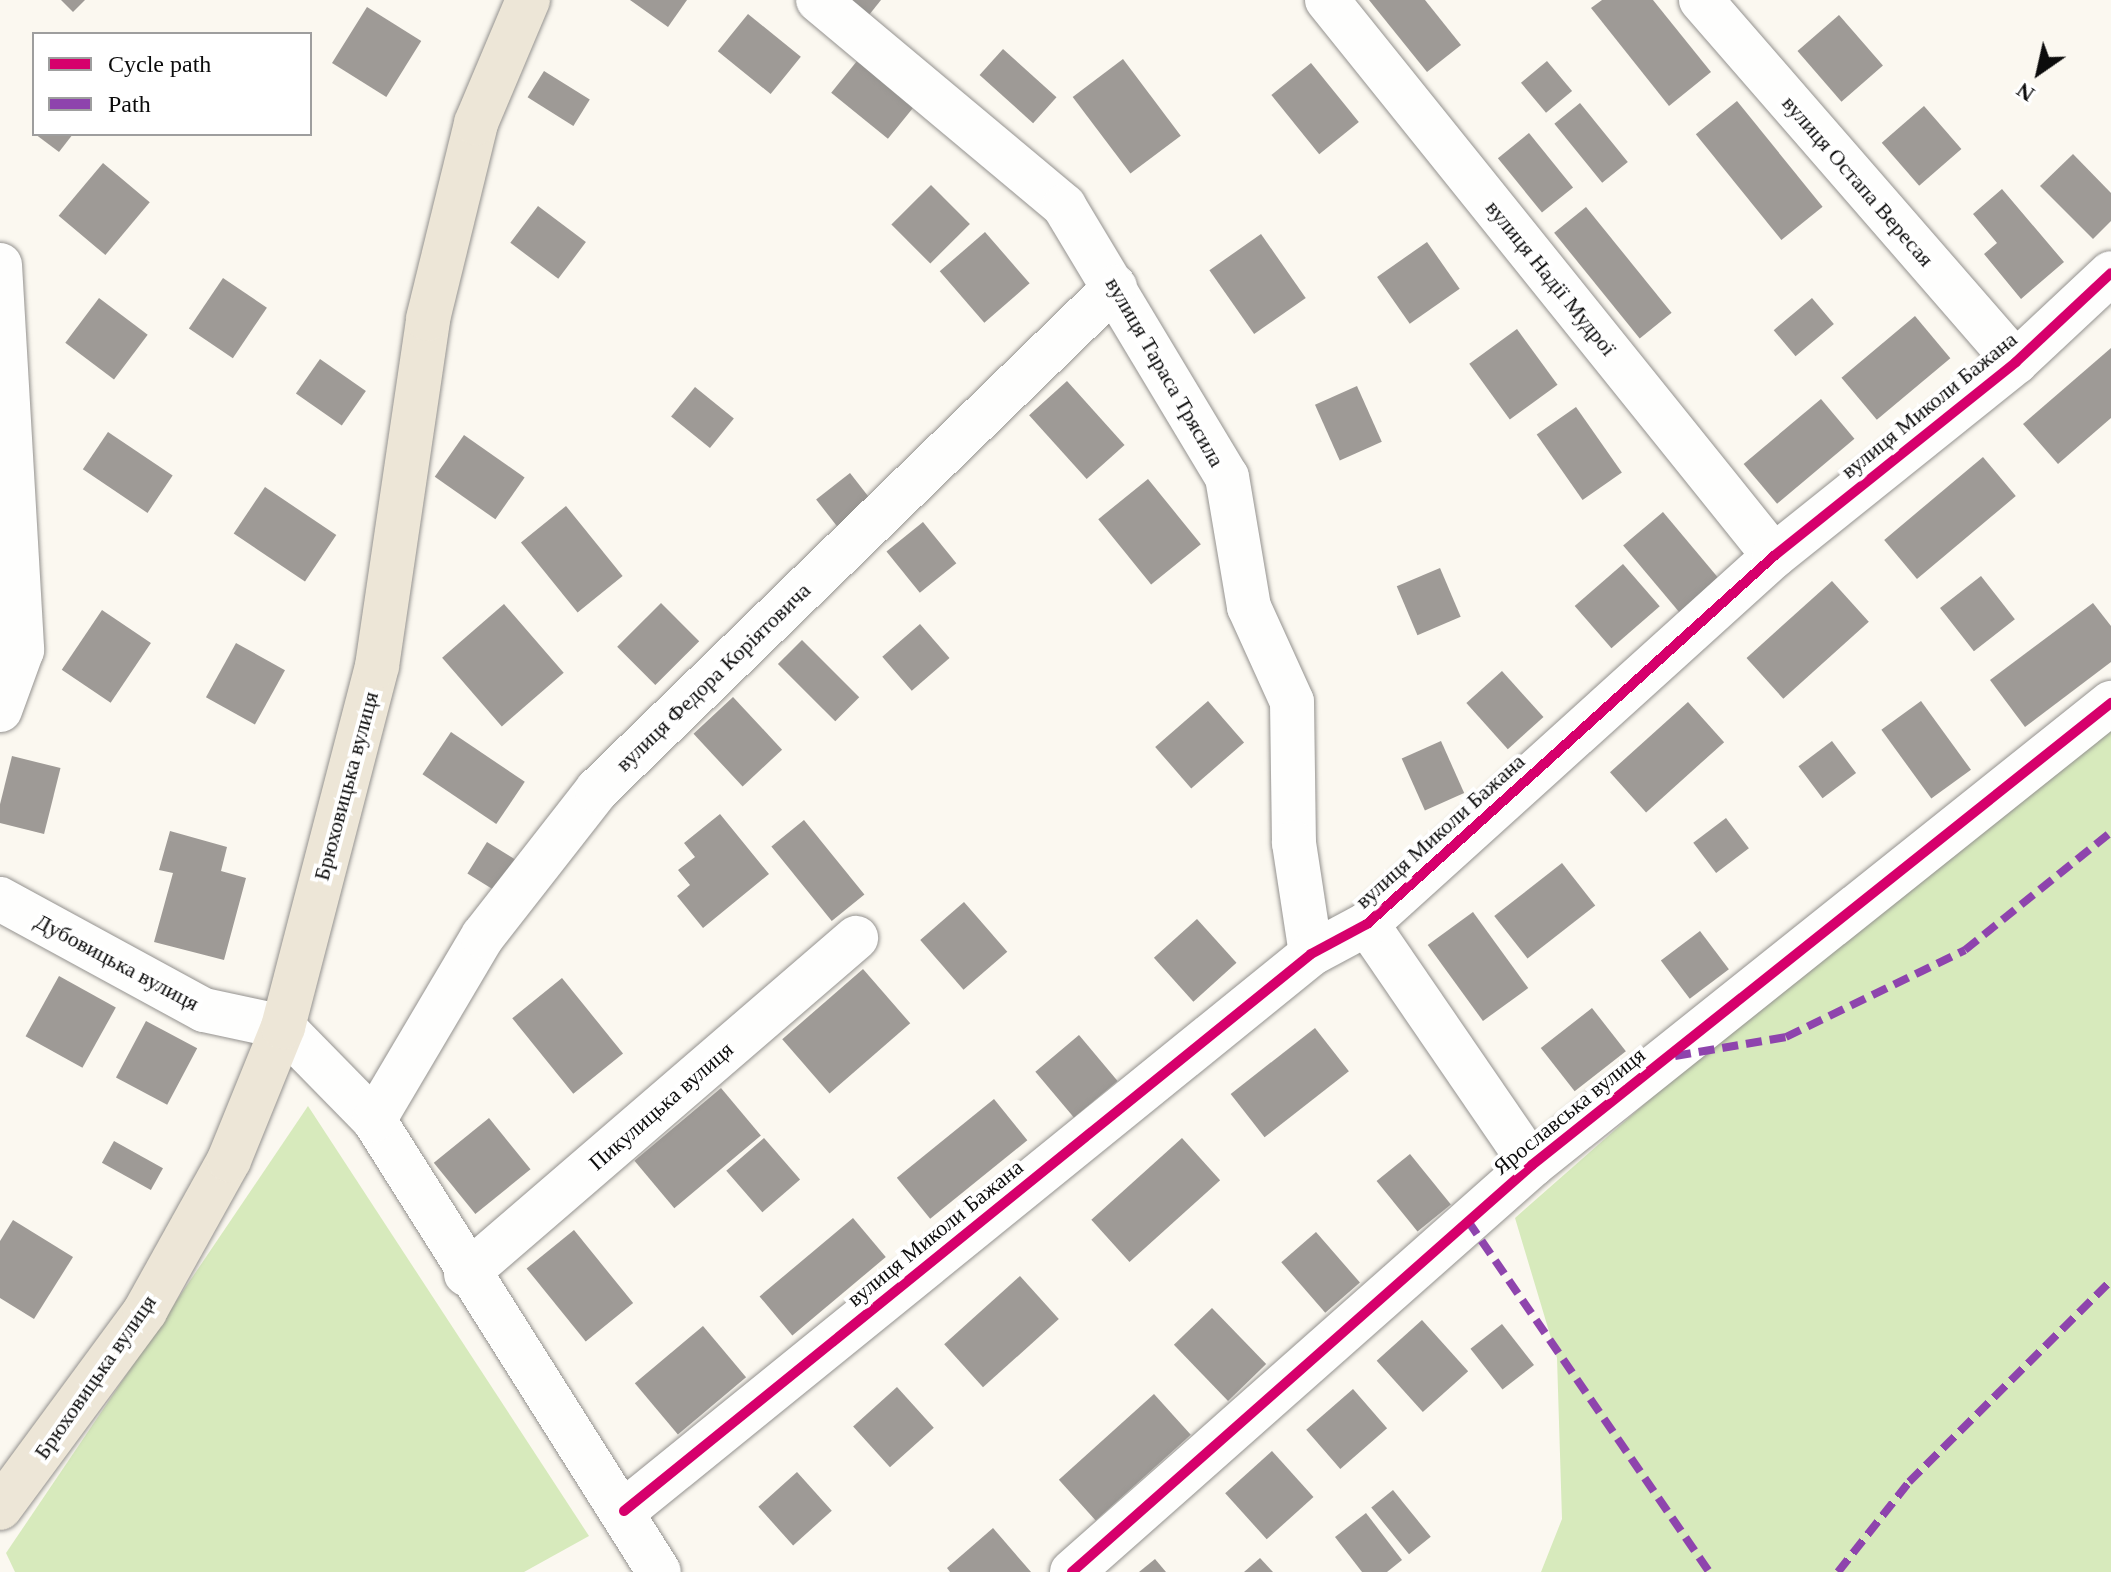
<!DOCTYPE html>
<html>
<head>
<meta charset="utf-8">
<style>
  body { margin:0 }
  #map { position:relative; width:2111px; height:1572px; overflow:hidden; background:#fbf8f0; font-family:Georgia,serif }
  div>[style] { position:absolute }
  .forest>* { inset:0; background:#d7eabc }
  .building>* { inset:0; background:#9e9a96; transform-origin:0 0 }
  .roads { filter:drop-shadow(0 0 2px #94928f) drop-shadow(0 0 2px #94928f) }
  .minor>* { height:44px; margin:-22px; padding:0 22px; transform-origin:22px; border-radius:22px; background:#fefefd }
  .major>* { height:44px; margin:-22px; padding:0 22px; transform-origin:22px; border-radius:22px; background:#ede6d7 }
  .quiet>* { height:8px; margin-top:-4px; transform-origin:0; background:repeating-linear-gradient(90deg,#8e44ad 0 16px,transparent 0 24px) }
  .cycleway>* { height:10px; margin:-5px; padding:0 5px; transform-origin:5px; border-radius:5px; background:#d6006c }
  span { translate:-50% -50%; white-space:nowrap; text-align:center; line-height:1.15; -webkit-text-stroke:8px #fff; paint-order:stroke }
  .street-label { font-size:22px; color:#0c0c0c }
  .legend { position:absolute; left:32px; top:32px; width:280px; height:104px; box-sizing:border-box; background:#fff; border:2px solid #9e9e9e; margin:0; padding:10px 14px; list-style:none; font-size:24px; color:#0c0c0c }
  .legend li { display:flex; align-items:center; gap:16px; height:40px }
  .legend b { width:40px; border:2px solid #9e9e9e }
  .north { position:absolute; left:1999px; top:32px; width:80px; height:80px; -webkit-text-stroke:6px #fff; paint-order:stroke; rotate:214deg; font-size:22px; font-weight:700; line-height:32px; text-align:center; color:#0c0c0c }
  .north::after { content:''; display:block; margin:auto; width:28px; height:36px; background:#0c0c0c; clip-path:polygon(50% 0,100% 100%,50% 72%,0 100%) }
</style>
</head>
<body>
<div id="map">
  <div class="forest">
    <i style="clip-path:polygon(2111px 715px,2111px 1572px,1541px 1572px,1562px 1519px,1557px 1358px,1515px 1218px,1848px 925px)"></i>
    <i style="clip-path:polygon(308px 1106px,589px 1536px,524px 1572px,15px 1572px,6px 1553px)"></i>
  </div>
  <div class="building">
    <i style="clip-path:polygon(61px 0,85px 0,73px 12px)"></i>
    <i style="clip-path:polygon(630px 0,687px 0,668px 27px)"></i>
    <i style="clip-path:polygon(819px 0,881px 0,857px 30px)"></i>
    <i style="clip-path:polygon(1369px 0,1425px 0,1461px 45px,1427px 72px)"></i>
    <i style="clip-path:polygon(1602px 0,1653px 0,1711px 72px,1669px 106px,1591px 8px)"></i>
    <i style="left:367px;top:7px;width:64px;height:66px;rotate:32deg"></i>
    <i style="left:748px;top:14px;width:68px;height:48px;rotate:39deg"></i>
    <i style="left:1839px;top:15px;width:67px;height:55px;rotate:49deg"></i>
    <i style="left:1003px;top:49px;width:72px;height:35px;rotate:42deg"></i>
    <i style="left:1123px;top:59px;width:96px;height:63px;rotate:53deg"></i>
    <i style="left:857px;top:61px;width:73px;height:41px;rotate:39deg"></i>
    <i style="left:1547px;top:61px;width:39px;height:34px;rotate:50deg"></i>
    <i style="left:1311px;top:63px;width:76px;height:51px;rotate:51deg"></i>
    <i style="left:544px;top:71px;width:54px;height:31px;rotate:32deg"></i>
    <i style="left:1737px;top:101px;width:136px;height:53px;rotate:51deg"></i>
    <i style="left:1580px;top:103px;width:76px;height:33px;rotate:51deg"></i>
    <i style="left:1924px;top:106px;width:57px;height:56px;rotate:49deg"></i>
    <i style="left:1529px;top:133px;width:70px;height:40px;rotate:51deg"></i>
    <i style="clip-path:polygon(35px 134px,73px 134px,59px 152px)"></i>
    <i style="clip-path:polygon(2073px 154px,2111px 193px,2111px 221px,2093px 239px,2040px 186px)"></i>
    <i style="left:103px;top:163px;width:61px;height:69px;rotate:40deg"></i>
    <i style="left:931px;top:185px;width:55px;height:56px;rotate:45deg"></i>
    <i style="clip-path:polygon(2002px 189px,2064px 262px,2021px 299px,1984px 254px,1997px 243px,1973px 214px)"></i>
    <i style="left:538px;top:206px;width:60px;height:46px;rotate:37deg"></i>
    <i style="left:1586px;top:207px;width:136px;height:41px;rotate:51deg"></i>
    <i style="left:985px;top:232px;width:68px;height:60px;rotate:49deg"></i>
    <i style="left:1261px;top:234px;width:78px;height:63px;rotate:55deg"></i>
    <i style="left:1427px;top:242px;width:57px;height:61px;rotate:55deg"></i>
    <i style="left:223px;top:278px;width:53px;height:61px;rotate:34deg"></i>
    <i style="left:99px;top:298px;width:61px;height:56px;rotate:37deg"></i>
    <i style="left:1812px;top:298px;width:34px;height:50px;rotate:50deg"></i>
    <i style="left:1915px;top:316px;width:55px;height:96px;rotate:50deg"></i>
    <i style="left:1517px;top:329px;width:69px;height:59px;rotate:54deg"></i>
    <i style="clip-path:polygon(2111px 348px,2111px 418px,2058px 464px,2023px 424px)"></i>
    <i style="left:320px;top:359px;width:56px;height:42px;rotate:35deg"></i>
    <i style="left:1067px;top:381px;width:86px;height:51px;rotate:48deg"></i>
    <i style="left:1357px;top:386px;width:61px;height:46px;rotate:66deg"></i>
    <i style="left:695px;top:387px;width:50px;height:38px;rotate:39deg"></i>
    <i style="left:1821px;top:399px;width:52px;height:101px;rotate:50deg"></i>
    <i style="left:1576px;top:407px;width:80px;height:48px;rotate:55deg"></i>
    <i style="left:108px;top:432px;width:78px;height:45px;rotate:34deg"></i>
    <i style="left:464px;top:435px;width:74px;height:51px;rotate:35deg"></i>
    <i style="left:1983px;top:457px;width:51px;height:129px;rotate:50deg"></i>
    <i style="left:850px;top:473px;width:34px;height:43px;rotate:52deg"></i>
    <i style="left:1148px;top:479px;width:84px;height:64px;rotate:51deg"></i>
    <i style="left:265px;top:487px;width:86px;height:56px;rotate:34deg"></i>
    <i style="left:566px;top:506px;width:90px;height:58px;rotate:51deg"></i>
    <i style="left:1663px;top:512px;width:90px;height:52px;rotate:50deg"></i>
    <i style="left:923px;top:522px;width:53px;height:47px;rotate:51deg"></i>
    <i style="left:1623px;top:564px;width:56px;height:64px;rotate:49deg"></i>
    <i style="left:1440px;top:568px;width:53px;height:47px;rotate:67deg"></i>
    <i style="left:1981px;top:576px;width:55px;height:52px;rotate:52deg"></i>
    <i style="left:1832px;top:581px;width:55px;height:115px;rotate:48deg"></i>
    <i style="left:661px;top:603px;width:54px;height:62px;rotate:45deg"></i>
    <i style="clip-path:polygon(2093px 603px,2111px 626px,2111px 662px,2025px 727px,1990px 680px)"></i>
    <i style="left:504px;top:604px;width:91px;height:82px;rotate:49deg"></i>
    <i style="left:102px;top:610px;width:59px;height:72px;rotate:34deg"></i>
    <i style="left:920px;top:624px;width:45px;height:50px;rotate:49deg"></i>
    <i style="left:802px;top:640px;width:81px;height:34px;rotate:45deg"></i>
    <i style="left:236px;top:643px;width:56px;height:62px;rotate:29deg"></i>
    <i style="left:1502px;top:671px;width:62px;height:48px;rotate:48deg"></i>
    <i style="left:733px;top:697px;width:72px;height:54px;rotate:47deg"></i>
    <i style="left:1208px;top:701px;width:55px;height:70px;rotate:49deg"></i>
    <i style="left:1921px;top:701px;width:85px;height:49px;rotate:54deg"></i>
    <i style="left:1688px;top:702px;width:54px;height:105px;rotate:48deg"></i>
    <i style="left:451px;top:732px;width:89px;height:51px;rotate:34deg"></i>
    <i style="left:1441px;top:741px;width:57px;height:43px;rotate:66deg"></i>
    <i style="left:1832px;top:741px;width:40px;height:42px;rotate:53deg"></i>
    <i style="left:12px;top:756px;width:50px;height:68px;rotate:14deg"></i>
    <i style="clip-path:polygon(720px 814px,769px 874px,703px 928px,677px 896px,690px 885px,678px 870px,695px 857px,684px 843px)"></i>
    <i style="left:1726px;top:818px;width:38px;height:41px;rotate:53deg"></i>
    <i style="left:804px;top:820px;width:96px;height:42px;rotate:51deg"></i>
    <i style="clip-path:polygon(170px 831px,227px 847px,221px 871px,246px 878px,224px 960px,154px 942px,173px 873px,159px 870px)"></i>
    <i style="left:487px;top:842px;width:36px;height:37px;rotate:32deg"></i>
    <i style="left:1562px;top:863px;width:54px;height:86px;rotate:52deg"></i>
    <i style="left:964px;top:902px;width:66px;height:58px;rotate:49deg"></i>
    <i style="left:1473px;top:912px;width:94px;height:56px;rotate:54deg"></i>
    <i style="left:1197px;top:919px;width:59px;height:58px;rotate:48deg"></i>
    <i style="left:1700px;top:931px;width:48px;height:49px;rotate:53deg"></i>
    <i style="left:863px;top:969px;width:72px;height:107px;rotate:49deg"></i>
    <i style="left:59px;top:976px;width:65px;height:69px;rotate:29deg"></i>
    <i style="left:562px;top:978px;width:97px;height:64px;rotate:51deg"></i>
    <i style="left:1592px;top:1008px;width:55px;height:65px;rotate:52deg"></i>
    <i style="left:146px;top:1021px;width:58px;height:64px;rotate:28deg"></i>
    <i style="left:1315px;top:1028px;width:55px;height:107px;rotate:52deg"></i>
    <i style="left:1079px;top:1035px;width:60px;height:57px;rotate:50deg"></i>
    <i style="left:721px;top:1088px;width:62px;height:113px;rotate:50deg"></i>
    <i style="left:994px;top:1099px;width:53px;height:125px;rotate:51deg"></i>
    <i style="left:489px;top:1118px;width:66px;height:71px;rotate:51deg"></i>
    <i style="left:764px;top:1138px;width:55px;height:50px;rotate:49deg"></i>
    <i style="left:1182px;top:1138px;width:57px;height:122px;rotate:48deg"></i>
    <i style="left:114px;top:1141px;width:56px;height:25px;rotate:29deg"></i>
    <i style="left:1410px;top:1154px;width:65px;height:43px;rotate:51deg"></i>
    <i style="left:853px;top:1218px;width:51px;height:122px;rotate:50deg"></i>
    <i style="clip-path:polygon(13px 1220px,73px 1257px,34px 1319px,0 1298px,0 1241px)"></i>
    <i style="left:574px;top:1230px;width:94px;height:61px;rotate:51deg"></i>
    <i style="left:1316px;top:1232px;width:67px;height:46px;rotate:49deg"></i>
    <i style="left:1020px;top:1276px;width:58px;height:102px;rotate:48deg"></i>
    <i style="left:1212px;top:1308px;width:78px;height:53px;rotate:46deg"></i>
    <i style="left:1422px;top:1320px;width:69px;height:61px;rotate:48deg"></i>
    <i style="left:1502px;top:1324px;width:52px;height:40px;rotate:52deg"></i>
    <i style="left:703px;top:1326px;width:67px;height:89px;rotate:50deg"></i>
    <i style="left:897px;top:1387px;width:55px;height:59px;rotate:48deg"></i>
    <i style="left:1353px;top:1389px;width:52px;height:62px;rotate:49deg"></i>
    <i style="left:1154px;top:1394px;width:55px;height:128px;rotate:48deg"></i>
    <i style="left:1272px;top:1451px;width:62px;height:63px;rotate:48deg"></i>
    <i style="left:797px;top:1472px;width:52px;height:52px;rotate:48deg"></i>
    <i style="left:1393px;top:1490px;width:60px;height:28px;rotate:51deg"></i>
    <i style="clip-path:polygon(1366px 1513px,1402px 1560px,1387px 1572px,1362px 1572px,1335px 1537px)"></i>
    <i style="clip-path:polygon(993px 1528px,1031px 1572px,950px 1572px,947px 1568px)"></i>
    <i style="clip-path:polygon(1260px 1558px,1273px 1572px,1244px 1572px)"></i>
    <i style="clip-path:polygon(1155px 1559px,1166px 1572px,1139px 1572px)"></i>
  </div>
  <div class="roads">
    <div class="minor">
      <i style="left:818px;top:0;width:321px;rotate:39.9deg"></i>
      <i style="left:1064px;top:206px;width:316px;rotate:59deg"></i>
      <i style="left:1227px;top:477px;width:132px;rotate:80.4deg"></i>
      <i style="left:1249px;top:607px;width:104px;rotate:65.6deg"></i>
      <i style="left:1292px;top:702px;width:141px;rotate:89.2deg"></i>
      <i style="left:1294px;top:843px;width:112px;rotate:81.3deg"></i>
      <i style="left:1327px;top:0;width:713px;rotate:51.2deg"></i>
      <i style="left:1701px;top:0;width:480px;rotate:49deg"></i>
      <i style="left:0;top:265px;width:386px;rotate:86.7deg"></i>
      <i style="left:22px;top:650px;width:64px;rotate:110.1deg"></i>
      <i style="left:0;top:899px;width:232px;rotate:28.6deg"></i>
      <i style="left:204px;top:1010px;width:81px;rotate:12.1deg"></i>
      <i style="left:283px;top:1027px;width:130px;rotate:45.6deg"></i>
      <i style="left:374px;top:1120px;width:534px;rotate:57.77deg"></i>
      <i style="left:1367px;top:924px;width:292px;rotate:55.6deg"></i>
      <i style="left:374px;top:1120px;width:214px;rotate:-59.4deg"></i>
      <i style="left:483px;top:936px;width:185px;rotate:-52deg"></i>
      <i style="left:597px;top:790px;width:722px;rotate:-44.16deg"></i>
      <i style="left:466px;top:1274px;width:515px;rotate:-40.75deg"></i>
      <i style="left:624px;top:1511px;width:884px;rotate:-39.03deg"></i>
      <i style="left:1311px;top:954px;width:64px;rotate:-28.2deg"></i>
      <i style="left:1367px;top:924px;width:549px;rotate:-42.12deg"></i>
      <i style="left:1774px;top:556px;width:310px;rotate:-38.7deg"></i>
      <i style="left:2016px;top:362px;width:130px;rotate:-43.1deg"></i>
      <i style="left:1072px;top:1572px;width:614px;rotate:-41.5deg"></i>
      <i style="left:1532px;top:1165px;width:741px;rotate:-38.59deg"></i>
    </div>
    <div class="major">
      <i style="left:0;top:1508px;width:245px;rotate:-53.6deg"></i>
      <i style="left:145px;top:1311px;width:173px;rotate:-60.9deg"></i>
      <i style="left:229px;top:1160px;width:144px;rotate:-67.9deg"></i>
      <i style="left:283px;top:1027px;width:373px;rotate:-75.4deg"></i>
      <i style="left:377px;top:666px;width:351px;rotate:-81.6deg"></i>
      <i style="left:428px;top:319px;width:202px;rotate:-76.2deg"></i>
      <i style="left:476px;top:123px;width:134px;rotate:-67.1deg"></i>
    </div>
  </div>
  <div class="quiet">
    <i style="left:1675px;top:1056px;width:113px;rotate:-9.7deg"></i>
    <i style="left:1786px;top:1037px;width:199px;rotate:-25.9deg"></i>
    <i style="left:1965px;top:950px;width:188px;rotate:-38.9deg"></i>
    <i style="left:1468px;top:1221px;width:426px;rotate:55.5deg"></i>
    <i style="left:1838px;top:1572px;width:115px;rotate:-51.7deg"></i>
    <i style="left:1909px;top:1482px;width:285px;rotate:-44.9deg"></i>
  </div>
  <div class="cycleway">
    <i style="left:624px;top:1511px;width:884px;rotate:-39.03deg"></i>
    <i style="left:1311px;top:954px;width:64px;rotate:-28.2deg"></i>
    <i style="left:1367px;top:924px;width:549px;rotate:-42.12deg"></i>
    <i style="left:1774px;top:556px;width:310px;rotate:-38.7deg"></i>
    <i style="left:2016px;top:362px;width:130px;rotate:-43.1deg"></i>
    <i style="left:1072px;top:1572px;width:614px;rotate:-41.5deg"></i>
    <i style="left:1532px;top:1165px;width:741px;rotate:-38.59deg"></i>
  </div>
  <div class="street-label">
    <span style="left:1858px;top:181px;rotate:49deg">вулиця Остапа Вересая</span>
    <span style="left:1551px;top:278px;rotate:51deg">вулиця Надії Мудрої</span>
    <span style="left:1165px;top:372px;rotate:60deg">вулиця Тараса Трясила</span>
    <span style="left:1929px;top:405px;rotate:-39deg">вулиця Миколи Бажана</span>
    <span style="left:713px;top:677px;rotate:-44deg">вулиця Федора Коріятовича</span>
    <span style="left:346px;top:786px;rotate:-75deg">Брюховицька вулиця</span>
    <span style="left:1440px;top:831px;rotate:-42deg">вулиця Миколи Бажана</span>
    <span style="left:117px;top:962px;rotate:28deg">Дубовицька вулиця</span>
    <span style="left:661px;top:1106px;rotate:-41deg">Пикулицька вулиця</span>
    <span style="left:1569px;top:1111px;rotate:-39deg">Ярославська вулиця</span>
    <span style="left:935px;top:1233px;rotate:-39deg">вулиця Миколи Бажана</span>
    <span style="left:95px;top:1377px;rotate:-55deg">Брюховицька вулиця</span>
  </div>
  <ul class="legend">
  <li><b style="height:10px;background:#d6006c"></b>Cycle path</li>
  <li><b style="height:10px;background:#8e44ad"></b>Path</li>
  </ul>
  <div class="north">N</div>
</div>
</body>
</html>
